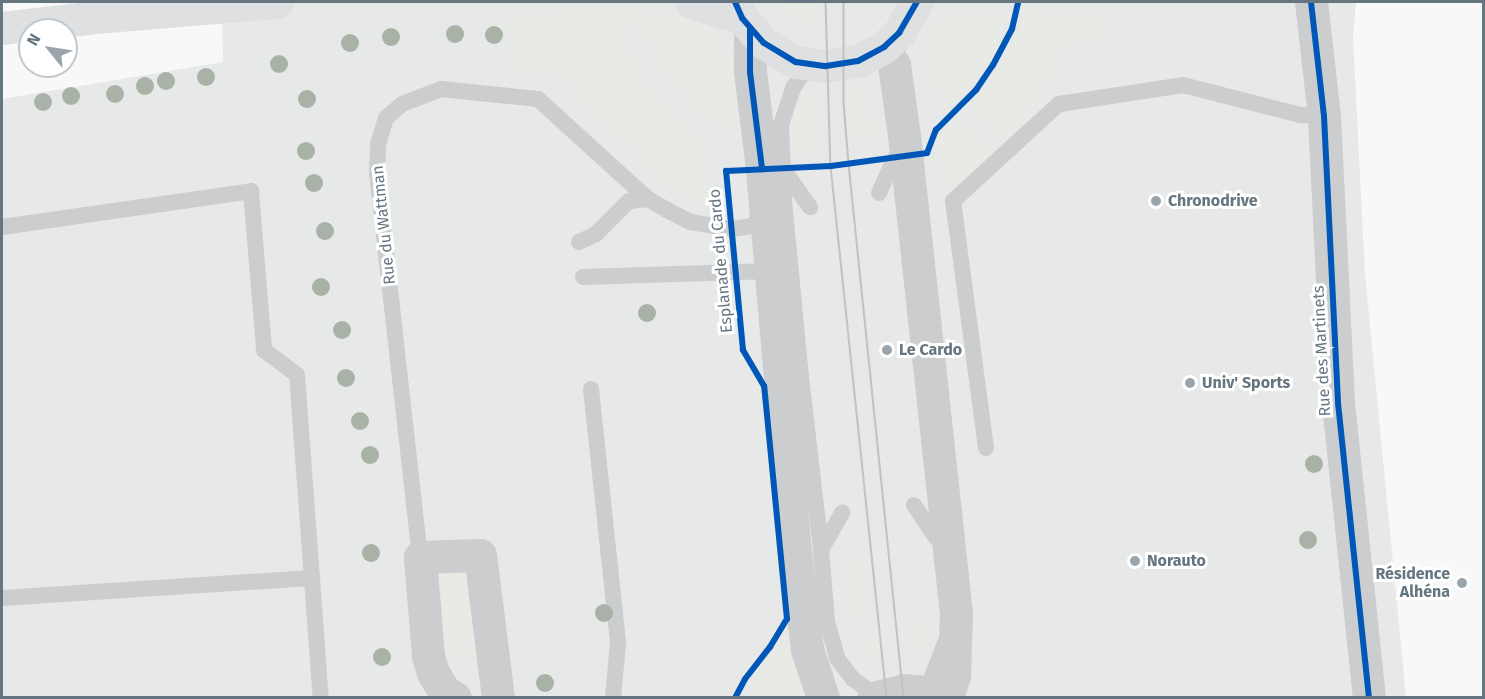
<!DOCTYPE html>
<html>
<head>
<meta charset="utf-8">
<style>
  body { margin:0 }
  #map { position:relative; width:1485px; height:699px; overflow:hidden; background:#f8f8f8; font-family:"Fira Sans",sans-serif }
  div>[style] { position:absolute }
  .built>* { inset:0; background:#e7e8e8 }
  .green>* { inset:0; background:#e8eae6 }
  .service>* { height:16px; margin:-8px; padding:0 8px; transform-origin:8px; border-radius:8px; background:#cbcdce }
  .minor>* { height:33px; margin:-16.5px; padding:0 16.5px; transform-origin:16.5px; border-radius:16.5px; background:#cbcdce }
  .primary>* { height:33px; margin:-16.5px; padding:0 16.5px; transform-origin:16.5px; border-radius:16.5px; background:#dfe0e1 }
  .trunk>* { height:33px; margin:-16.5px; padding:0 16.5px; transform-origin:16.5px; border-radius:16.5px; background:#dfe0e1 }
  .tram>* { height:1.5px; margin:-0.75px; padding:0 0.75px; transform-origin:0.75px; border-radius:0.75px; background:#c1c2c4 }
  .cycleway>* { height:6px; margin:-3px; padding:0 3px; transform-origin:3px; border-radius:3px; background:#0057b8 }
  .trees>* { width:18px; height:18px; margin:-9px; border-radius:50%; background:#a9b2a7 }
  .dots>* { width:16px; height:16px; translate:-50% -50%; box-sizing:border-box; border:3px solid #fff; border-radius:50% }
  span { translate:-50% -50%; white-space:nowrap; text-align:center; line-height:1.15; -webkit-text-stroke:6px #fff; paint-order:stroke }
  .poi-label { font-size:16px; color:#667681; font-weight:700 }
  .left { translate:0 -50%; text-align:left }
  .right { translate:-100% -50%; text-align:right }
  .street-label { font-size:16px; color:#667681 }
  .frame { position:absolute; inset:0; border:3px solid #667681; pointer-events:none }
  .north { position:absolute; left:18px; top:18px; width:60px; height:60px; box-sizing:border-box; background:#fff; border:2px solid #c2c8cd; border-radius:50%; rotate:300deg; font-size:16px; font-weight:700; line-height:24px; text-align:center; color:#667681 }
  .north::after { content:''; display:block; margin:auto; width:21px; height:27px; background:#99a4ab; clip-path:polygon(50% 0,100% 100%,50% 72%,0 100%) }
</style>
</head>
<body>
<div id="map">
  <div class="built">
    <i style="clip-path:polygon(222px 2px,1356px 2px,1353px 38px,1365px 274px,1406px 697px,2px 698px,2px 99px,223px 62px)"></i>
  </div>
  <div class="green">
    <i style="clip-path:polygon(778px 2px,818px 2px,818px 25px,801px 21px,786px 11px)"></i>
    <i style="clip-path:polygon(615px 9px,693px 20px,716px 32px,729px 50px,734px 62px,748px 143px,698px 112px,666px 78px,655px 61px,641px 27px,620px 24px,633px 59px,645px 80px,664px 105px,700px 137px,707px 204px,667px 186px,632px 151px,635px 146px,623px 135px,619px 137px,594px 112px,590px 116px,570px 87px,563px 70px,515px 70px,507px 14px)"></i>
    <i style="clip-path:polygon(1025px 11px,1108px 13px,1113px 16px,1093px 43px,1067px 42px,1043px 92px,1030px 113px,1004px 143px,969px 111px,1003px 69px)"></i>
    <i style="clip-path:polygon(1006px 14px,996px 43px,983px 66px,967px 88px,939px 114px,926px 31px,936px 19px,947px 15px)"></i>
    <i style="clip-path:polygon(853px 79px,862px 83px,870px 93px,875px 142px,855px 145px)"></i>
    <i style="clip-path:polygon(820px 84px,823px 149px,792px 152px,790px 129px,795px 107px,802px 96px)"></i>
    <i style="clip-path:polygon(960px 120px,994px 154px,964px 178px,938px 192px,935px 140px)"></i>
    <i style="clip-path:polygon(915px 552px,918px 612px,929px 643px,913px 658px,902px 556px)"></i>
    <i style="clip-path:polygon(862px 557px,876px 660px,864px 658px,859px 649px,848px 558px)"></i>
    <i style="clip-path:polygon(464px 571px,472px 576px,485px 659px,443px 653px,438px 584px,448px 572px)"></i>
    <i style="clip-path:polygon(796px 638px,813px 697px,746px 698px,772px 661px)"></i>
  </div>
  <div class="service">
    <i style="left:815px;top:66px;width:16px;rotate:145deg"></i>
    <i style="left:802px;top:75px;width:16px;rotate:125deg"></i>
    <i style="left:793px;top:88px;width:38px;rotate:108deg"></i>
    <i style="left:781px;top:124px;width:77px;rotate:87.8deg"></i>
    <i style="left:784px;top:201px;width:168px;rotate:84.5deg"></i>
    <i style="left:800px;top:368px;width:183px;rotate:83.4deg"></i>
    <i style="left:821px;top:550px;width:72px;rotate:85.2deg"></i>
    <i style="left:827px;top:622px;width:37px;rotate:74deg"></i>
    <i style="left:837px;top:658px;width:26px;rotate:53deg"></i>
    <i style="left:853px;top:679px;width:29px;rotate:36deg"></i>
    <i style="left:783px;top:169px;width:47px;rotate:54.6deg"></i>
    <i style="left:879px;top:193px;width:37px;rotate:-66deg"></i>
    <i style="left:2px;top:227px;width:252px;rotate:-8.2deg"></i>
    <i style="left:251px;top:191px;width:160px;rotate:85.3deg"></i>
    <i style="left:264px;top:350px;width:41px;rotate:37.1deg"></i>
    <i style="left:297px;top:375px;width:324px;rotate:85.8deg"></i>
    <i style="left:579px;top:242px;width:19px;rotate:-25deg"></i>
    <i style="left:596px;top:234px;width:47px;rotate:-45deg"></i>
    <i style="left:629px;top:201px;width:19px;rotate:-6deg"></i>
    <i style="left:583px;top:277px;width:188px;rotate:-1.8deg"></i>
    <i style="left:591px;top:389px;width:255px;rotate:83.9deg"></i>
    <i style="left:618px;top:643px;width:55px;rotate:95.2deg"></i>
    <i style="left:986px;top:448px;width:249px;rotate:-97.6deg"></i>
    <i style="left:953px;top:201px;width:144px;rotate:-42.5deg"></i>
    <i style="left:1059px;top:104px;width:125px;rotate:-8.7deg"></i>
    <i style="left:1183px;top:85px;width:122px;rotate:14.3deg"></i>
    <i style="left:1301px;top:115px;width:23px;rotate:2deg"></i>
    <i style="left:914px;top:505px;width:40px;rotate:56deg"></i>
    <i style="left:821px;top:550px;width:43px;rotate:-60.4deg"></i>
    <i style="left:420px;top:557px;width:384px;rotate:-96.4deg"></i>
    <i style="left:377px;top:175px;width:31px;rotate:-88deg"></i>
    <i style="left:378px;top:144px;width:27px;rotate:-73deg"></i>
    <i style="left:386px;top:118px;width:21px;rotate:-41deg"></i>
    <i style="left:402px;top:104px;width:42px;rotate:-21deg"></i>
    <i style="left:441px;top:89px;width:98px;rotate:5.9deg"></i>
    <i style="left:538px;top:99px;width:149px;rotate:42.3deg"></i>
    <i style="left:648px;top:199px;width:22px;rotate:30deg"></i>
    <i style="left:667px;top:210px;width:27px;rotate:27deg"></i>
    <i style="left:691px;top:222px;width:41px;rotate:9.9deg"></i>
    <i style="left:731px;top:229px;width:21px;rotate:-8deg"></i>
    <i style="left:752px;top:226px;width:21px;rotate:-49deg"></i>
    <i style="left:2px;top:598px;width:311px;rotate:-3.7deg"></i>
    <i style="left:926px;top:692px;width:53px;rotate:-68.8deg"></i>
  </div>
  <div class="minor">
    <i style="left:1311px;top:2px;width:115px;rotate:83.5deg"></i>
    <i style="left:1324px;top:116px;width:287px;rotate:87.2deg"></i>
    <i style="left:1338px;top:403px;width:297px;rotate:84deg"></i>
    <i style="left:750px;top:29px;width:43px;rotate:90deg"></i>
    <i style="left:750px;top:72px;width:98px;rotate:82.9deg"></i>
    <i style="left:762px;top:169px;width:383px;rotate:85.1deg"></i>
    <i style="left:795px;top:551px;width:99px;rotate:83deg"></i>
    <i style="left:807px;top:649px;width:52px;rotate:71.9deg"></i>
    <i style="left:884px;top:47px;width:21px;rotate:61deg"></i>
    <i style="left:894px;top:65px;width:71px;rotate:81.9deg"></i>
    <i style="left:904px;top:135px;width:481px;rotate:83.8deg"></i>
    <i style="left:956px;top:613px;width:62px;rotate:91.8deg"></i>
    <i style="left:954px;top:675px;width:24px;rotate:107deg"></i>
    <i style="left:455px;top:698px;width:13px;rotate:-148deg"></i>
    <i style="left:444px;top:691px;width:21px;rotate:-121deg"></i>
    <i style="left:433px;top:673px;width:19px;rotate:-106deg"></i>
    <i style="left:428px;top:655px;width:98px;rotate:-94.7deg"></i>
    <i style="left:420px;top:557px;width:60px;rotate:-1.9deg"></i>
    <i style="left:480px;top:555px;width:144px;rotate:82.8deg"></i>
    <i style="left:873px;top:698px;width:32px;rotate:-14deg"></i>
    <i style="left:904px;top:690px;width:22px;rotate:5deg"></i>
    <i style="left:926px;top:692px;width:16px;rotate:22deg"></i>
  </div>
  <div class="primary">
    <i style="left:735px;top:2px;width:17px;rotate:66deg"></i>
    <i style="left:742px;top:18px;width:33px;rotate:49deg"></i>
    <i style="left:764px;top:43px;width:37px;rotate:31deg"></i>
    <i style="left:796px;top:62px;width:30px;rotate:8deg"></i>
    <i style="left:826px;top:66px;width:32px;rotate:-9deg"></i>
    <i style="left:858px;top:61px;width:30px;rotate:-28deg"></i>
    <i style="left:884px;top:47px;width:21px;rotate:-43deg"></i>
    <i style="left:899px;top:33px;width:36px;rotate:-60deg"></i>
  </div>
  <div class="trunk">
    <i style="left:691px;top:2px;width:53px;rotate:17.4deg"></i>
    <i style="left:2px;top:28px;width:94px;rotate:-6.7deg"></i>
    <i style="left:95px;top:17px;width:183px;rotate:-4.7deg"></i>
  </div>
  <div class="tram">
    <i style="left:826px;top:2px;width:164px;rotate:88.3deg"></i>
    <i style="left:831px;top:166px;width:535px;rotate:83.99deg"></i>
    <i style="left:844px;top:2px;width:101px;rotate:90deg"></i>
    <i style="left:844px;top:103px;width:61px;rotate:85.3deg"></i>
    <i style="left:849px;top:164px;width:537px;rotate:84.12deg"></i>
  </div>
  <div class="cycleway">
    <i style="left:735px;top:2px;width:17px;rotate:66deg"></i>
    <i style="left:742px;top:18px;width:33px;rotate:49deg"></i>
    <i style="left:764px;top:43px;width:37px;rotate:31deg"></i>
    <i style="left:796px;top:62px;width:30px;rotate:8deg"></i>
    <i style="left:826px;top:66px;width:32px;rotate:-9deg"></i>
    <i style="left:858px;top:61px;width:30px;rotate:-28deg"></i>
    <i style="left:884px;top:47px;width:21px;rotate:-43deg"></i>
    <i style="left:899px;top:33px;width:36px;rotate:-60deg"></i>
    <i style="left:1311px;top:2px;width:115px;rotate:83.5deg"></i>
    <i style="left:1324px;top:116px;width:287px;rotate:87.2deg"></i>
    <i style="left:1338px;top:403px;width:297px;rotate:84deg"></i>
    <i style="left:750px;top:29px;width:43px;rotate:90deg"></i>
    <i style="left:750px;top:72px;width:98px;rotate:82.9deg"></i>
    <i style="left:735px;top:698px;width:21px;rotate:-62deg"></i>
    <i style="left:745px;top:679px;width:41px;rotate:-52deg"></i>
    <i style="left:770px;top:647px;width:33px;rotate:-59deg"></i>
    <i style="left:787px;top:619px;width:234px;rotate:-95.6deg"></i>
    <i style="left:764px;top:386px;width:42px;rotate:-120.3deg"></i>
    <i style="left:743px;top:350px;width:180px;rotate:-95.4deg"></i>
    <i style="left:726px;top:171px;width:105px;rotate:-2.7deg"></i>
    <i style="left:831px;top:166px;width:97px;rotate:-7.7deg"></i>
    <i style="left:927px;top:153px;width:25px;rotate:-69deg"></i>
    <i style="left:936px;top:130px;width:57px;rotate:-45deg"></i>
    <i style="left:976px;top:90px;width:30px;rotate:-56deg"></i>
    <i style="left:993px;top:65px;width:41px;rotate:-62.2deg"></i>
    <i style="left:1012px;top:29px;width:28px;rotate:-77deg"></i>
  </div>
  <div class="trees">
    <i style="left:455px;top:34px"></i>
    <i style="left:494px;top:35px"></i>
    <i style="left:391px;top:37px"></i>
    <i style="left:350px;top:43px"></i>
    <i style="left:279px;top:64px"></i>
    <i style="left:206px;top:77px"></i>
    <i style="left:166px;top:81px"></i>
    <i style="left:145px;top:86px"></i>
    <i style="left:115px;top:94px"></i>
    <i style="left:71px;top:96px"></i>
    <i style="left:307px;top:99px"></i>
    <i style="left:43px;top:102px"></i>
    <i style="left:306px;top:151px"></i>
    <i style="left:314px;top:183px"></i>
    <i style="left:325px;top:231px"></i>
    <i style="left:321px;top:287px"></i>
    <i style="left:647px;top:313px"></i>
    <i style="left:342px;top:330px"></i>
    <i style="left:346px;top:378px"></i>
    <i style="left:360px;top:421px"></i>
    <i style="left:370px;top:455px"></i>
    <i style="left:1314px;top:464px"></i>
    <i style="left:1308px;top:540px"></i>
    <i style="left:371px;top:553px"></i>
    <i style="left:604px;top:613px"></i>
    <i style="left:382px;top:657px"></i>
    <i style="left:545px;top:683px"></i>
  </div>
  <div class="dots">
    <i style="left:1156px;top:201px;background:#99a4ab"></i>
    <i style="left:887px;top:350px;background:#99a4ab"></i>
    <i style="left:1190px;top:383px;background:#99a4ab"></i>
    <i style="left:1135px;top:561px;background:#99a4ab"></i>
    <i style="left:1462px;top:583px;background:#99a4ab"></i>
  </div>
  <div class="poi-label">
    <span class="left" style="left:1168px;top:201px">Chronodrive</span>
    <span class="left" style="left:899px;top:350px">Le Cardo</span>
    <span class="left" style="left:1202px;top:383px">Univ' Sports</span>
    <span class="left" style="left:1147px;top:561px">Norauto</span>
    <span class="right" style="left:1450px;top:583px">Résidence<br>Alhéna</span>
  </div>
  <div class="street-label">
    <span style="left:384px;top:225px;rotate:-96deg">Rue du Wattman</span>
    <span style="left:721px;top:261px;rotate:-95deg">Esplanade du Cardo</span>
    <span style="left:1322px;top:351px;rotate:-93deg">Rue des Martinets</span>
  </div>
  <div class="frame"></div>
  <div class="north">N</div>
</div>
</body>
</html>
